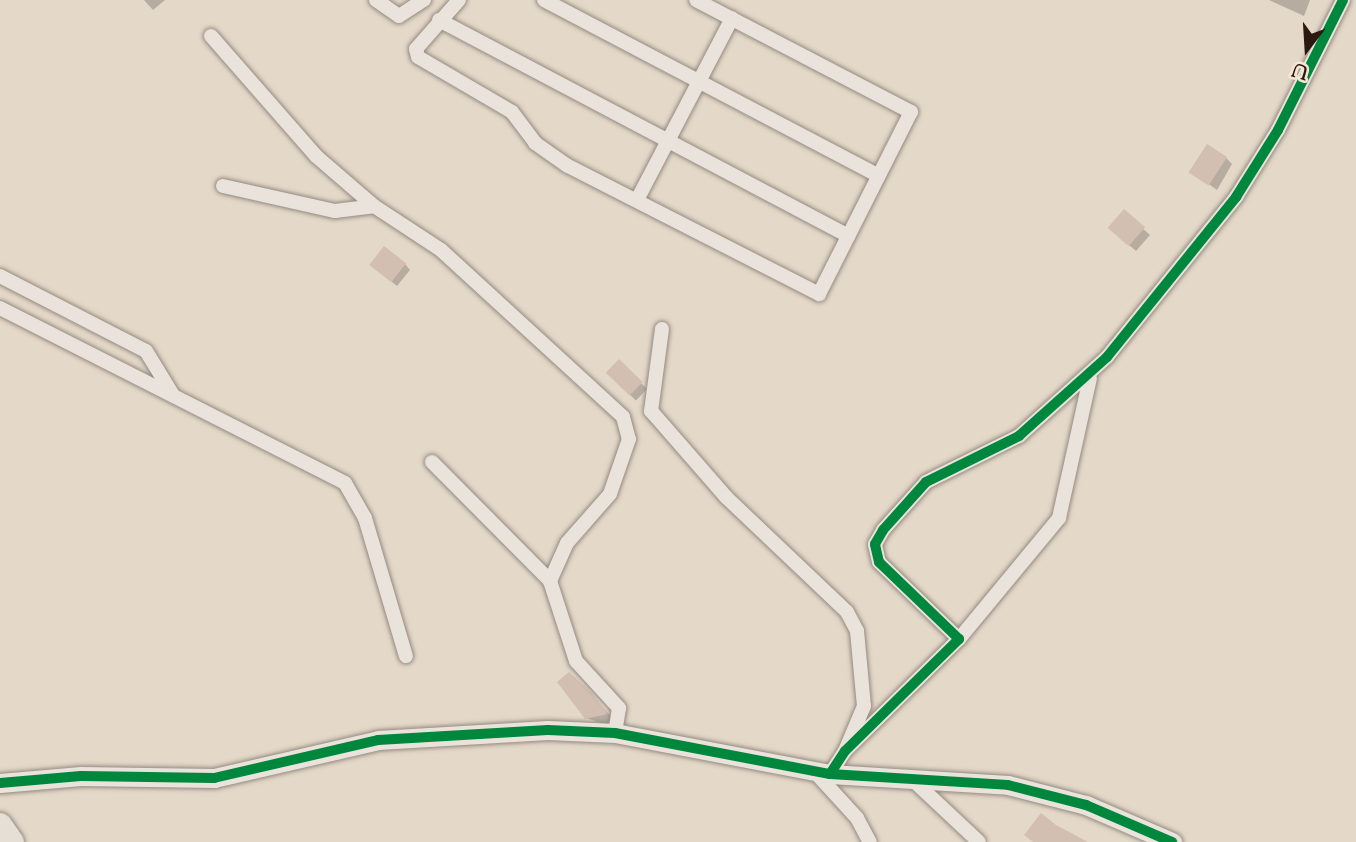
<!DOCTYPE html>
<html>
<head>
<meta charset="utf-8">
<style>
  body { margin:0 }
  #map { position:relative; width:1356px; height:842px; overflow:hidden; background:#e4d8c8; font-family:"Sorts Mill Goudy",serif }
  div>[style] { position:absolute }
  .shadow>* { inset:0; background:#0003; transform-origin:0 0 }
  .building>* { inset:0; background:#d3bfb2; transform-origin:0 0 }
  .roads { filter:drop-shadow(0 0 2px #948a80) drop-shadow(0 0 2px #948a80) }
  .street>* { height:14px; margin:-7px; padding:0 7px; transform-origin:7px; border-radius:7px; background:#e9e3db }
  .secondary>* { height:19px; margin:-9.5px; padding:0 9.5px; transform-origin:9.5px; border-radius:9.5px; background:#e9e3db }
  .highway>* { height:24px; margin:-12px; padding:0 12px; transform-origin:12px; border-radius:12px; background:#e6dfd5 }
  .cycleway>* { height:10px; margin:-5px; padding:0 5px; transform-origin:5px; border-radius:5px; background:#00873e }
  span { translate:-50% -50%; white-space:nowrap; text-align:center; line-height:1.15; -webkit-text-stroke:6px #f5e7d3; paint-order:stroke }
  .north { position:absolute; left:1272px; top:14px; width:70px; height:70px; -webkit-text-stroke:5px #f5e7d3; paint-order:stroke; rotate:197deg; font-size:19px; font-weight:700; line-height:28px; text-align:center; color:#2c180f }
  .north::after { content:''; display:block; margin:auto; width:24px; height:32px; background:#2c180f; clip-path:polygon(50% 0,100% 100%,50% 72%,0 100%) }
</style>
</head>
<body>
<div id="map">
  <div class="shadow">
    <i style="clip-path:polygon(144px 0,165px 0,153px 10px)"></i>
    <i style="clip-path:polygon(1269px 0,1310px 0,1304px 16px)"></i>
    <i style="clip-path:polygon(1226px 158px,1232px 164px,1217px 190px,1192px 172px)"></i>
    <i style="clip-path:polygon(1124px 212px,1150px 235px,1136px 251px,1116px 234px)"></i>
    <i style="clip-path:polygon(405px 264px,410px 270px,397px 286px,378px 271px)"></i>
    <i style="left:619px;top:362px;width:39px;height:16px;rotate:44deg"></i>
    <i style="clip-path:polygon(569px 674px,613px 718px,607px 725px,586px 718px)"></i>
  </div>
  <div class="building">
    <i style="left:1207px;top:144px;width:24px;height:34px;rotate:33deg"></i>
    <i style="left:1124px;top:209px;width:28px;height:25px;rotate:41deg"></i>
    <i style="left:384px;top:246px;width:28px;height:24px;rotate:38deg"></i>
    <i style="left:619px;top:359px;width:33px;height:19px;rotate:44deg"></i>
    <i style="clip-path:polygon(569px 672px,591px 692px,608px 714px,585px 719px,557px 682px)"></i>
    <i style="clip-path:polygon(1041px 813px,1056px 825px,1088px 842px,1033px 842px,1024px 835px)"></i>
  </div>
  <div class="roads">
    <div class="street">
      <i style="left:376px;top:0;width:28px;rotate:35deg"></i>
      <i style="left:399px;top:16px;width:30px;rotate:-33deg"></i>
      <i style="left:459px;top:0;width:65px;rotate:131.3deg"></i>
      <i style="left:416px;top:49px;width:8px;rotate:76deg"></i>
      <i style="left:418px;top:57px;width:109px;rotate:30.3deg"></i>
      <i style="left:512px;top:112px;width:39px;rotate:53deg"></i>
      <i style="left:535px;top:143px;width:40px;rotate:34.9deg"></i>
      <i style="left:568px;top:166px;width:282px;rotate:27deg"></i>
      <i style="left:819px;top:294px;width:204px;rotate:-63.2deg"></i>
      <i style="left:911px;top:112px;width:242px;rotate:-152.5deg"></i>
      <i style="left:544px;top:0;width:378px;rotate:27.7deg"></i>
      <i style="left:439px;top:20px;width:463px;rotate:27.8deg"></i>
      <i style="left:211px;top:36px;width:159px;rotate:48.8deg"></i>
      <i style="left:316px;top:156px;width:77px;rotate:40.8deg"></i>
      <i style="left:374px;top:206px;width:80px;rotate:33.3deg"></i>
      <i style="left:441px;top:250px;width:247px;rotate:42.5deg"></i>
      <i style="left:623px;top:417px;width:23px;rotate:75deg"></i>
      <i style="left:629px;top:439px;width:58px;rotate:109.1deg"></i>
      <i style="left:610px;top:494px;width:65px;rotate:131.3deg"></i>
      <i style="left:567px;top:543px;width:42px;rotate:114.1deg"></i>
      <i style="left:550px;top:581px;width:84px;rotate:72deg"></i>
      <i style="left:576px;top:661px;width:64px;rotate:47.5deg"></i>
      <i style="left:619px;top:708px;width:25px;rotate:99deg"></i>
      <i style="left:223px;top:186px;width:115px;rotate:12.6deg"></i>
      <i style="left:335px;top:211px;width:39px;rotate:-7deg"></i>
      <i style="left:637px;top:200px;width:205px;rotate:-62.4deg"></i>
      <i style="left:0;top:276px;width:164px;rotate:27.2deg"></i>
      <i style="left:146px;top:351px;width:52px;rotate:58.5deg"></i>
      <i style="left:0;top:308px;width:387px;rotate:26.9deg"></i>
      <i style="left:345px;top:483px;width:40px;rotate:60.3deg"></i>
      <i style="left:365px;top:518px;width:144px;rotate:73.5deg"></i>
      <i style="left:662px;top:329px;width:83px;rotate:97.6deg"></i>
      <i style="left:651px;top:411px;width:114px;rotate:48.9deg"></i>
      <i style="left:726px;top:497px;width:167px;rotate:43.5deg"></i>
      <i style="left:847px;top:612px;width:21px;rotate:62deg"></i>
      <i style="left:857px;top:631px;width:75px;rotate:84.7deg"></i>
      <i style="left:864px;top:706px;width:49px;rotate:112.9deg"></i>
      <i style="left:432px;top:462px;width:168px;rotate:45.2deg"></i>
      <i style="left:959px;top:639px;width:157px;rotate:-50.4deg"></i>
      <i style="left:1059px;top:518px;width:143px;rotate:-77.5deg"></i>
      <i style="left:814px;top:771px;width:64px;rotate:47.5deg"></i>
      <i style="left:857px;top:818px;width:27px;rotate:62deg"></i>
      <i style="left:830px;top:774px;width:27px;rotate:-57deg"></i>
      <i style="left:845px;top:751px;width:160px;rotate:-44.5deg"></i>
      <i style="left:959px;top:639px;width:111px;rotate:-136.1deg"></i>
      <i style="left:879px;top:562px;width:18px;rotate:-103deg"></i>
      <i style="left:875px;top:544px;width:16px;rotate:-60deg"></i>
      <i style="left:883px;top:530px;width:64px;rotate:-48.1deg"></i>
      <i style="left:926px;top:482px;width:104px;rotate:-26.3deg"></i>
      <i style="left:1019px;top:436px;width:118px;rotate:-41.9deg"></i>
      <i style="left:1107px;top:357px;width:206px;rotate:-51.1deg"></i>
      <i style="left:1236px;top:197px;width:79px;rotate:-57.9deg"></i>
      <i style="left:1278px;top:130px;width:145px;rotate:-63.4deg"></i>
      <i style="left:916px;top:783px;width:86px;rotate:43.1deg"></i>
    </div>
    <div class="secondary">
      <i style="left:0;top:783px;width:81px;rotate:-4.9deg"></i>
      <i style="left:81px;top:776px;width:133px;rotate:0.9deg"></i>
      <i style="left:214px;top:778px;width:168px;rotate:-13deg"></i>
      <i style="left:378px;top:740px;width:170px;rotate:-3.4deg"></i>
      <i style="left:548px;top:730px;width:67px;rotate:2.6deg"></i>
      <i style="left:615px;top:733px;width:219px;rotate:10.8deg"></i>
      <i style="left:830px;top:774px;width:178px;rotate:3.5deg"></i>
      <i style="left:1008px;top:785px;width:81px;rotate:14.4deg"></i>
      <i style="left:1086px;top:805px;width:94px;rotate:23.3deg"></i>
    </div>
    <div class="highway">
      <i style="left:0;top:825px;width:21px;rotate:55deg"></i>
    </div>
  </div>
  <div class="cycleway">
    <i style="left:830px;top:774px;width:27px;rotate:-57deg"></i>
    <i style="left:845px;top:751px;width:160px;rotate:-44.5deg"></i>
    <i style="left:959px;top:639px;width:111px;rotate:-136.1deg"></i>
    <i style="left:879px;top:562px;width:18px;rotate:-103deg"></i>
    <i style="left:875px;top:544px;width:16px;rotate:-60deg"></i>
    <i style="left:883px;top:530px;width:64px;rotate:-48.1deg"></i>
    <i style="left:926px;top:482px;width:104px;rotate:-26.3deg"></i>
    <i style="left:1019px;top:436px;width:118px;rotate:-41.9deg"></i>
    <i style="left:1107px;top:357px;width:206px;rotate:-51.1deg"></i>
    <i style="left:1236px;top:197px;width:79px;rotate:-57.9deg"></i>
    <i style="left:1278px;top:130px;width:145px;rotate:-63.4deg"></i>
    <i style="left:0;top:783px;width:81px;rotate:-4.9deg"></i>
    <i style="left:81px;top:776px;width:133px;rotate:0.9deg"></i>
    <i style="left:214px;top:778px;width:168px;rotate:-13deg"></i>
    <i style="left:378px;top:740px;width:170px;rotate:-3.4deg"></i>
    <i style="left:548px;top:730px;width:67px;rotate:2.6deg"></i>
    <i style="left:615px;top:733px;width:219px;rotate:10.8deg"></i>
    <i style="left:830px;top:774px;width:178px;rotate:3.5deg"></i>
    <i style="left:1008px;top:785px;width:81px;rotate:14.4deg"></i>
    <i style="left:1086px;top:805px;width:94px;rotate:23.3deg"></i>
  </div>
  <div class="north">U</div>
</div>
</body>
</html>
